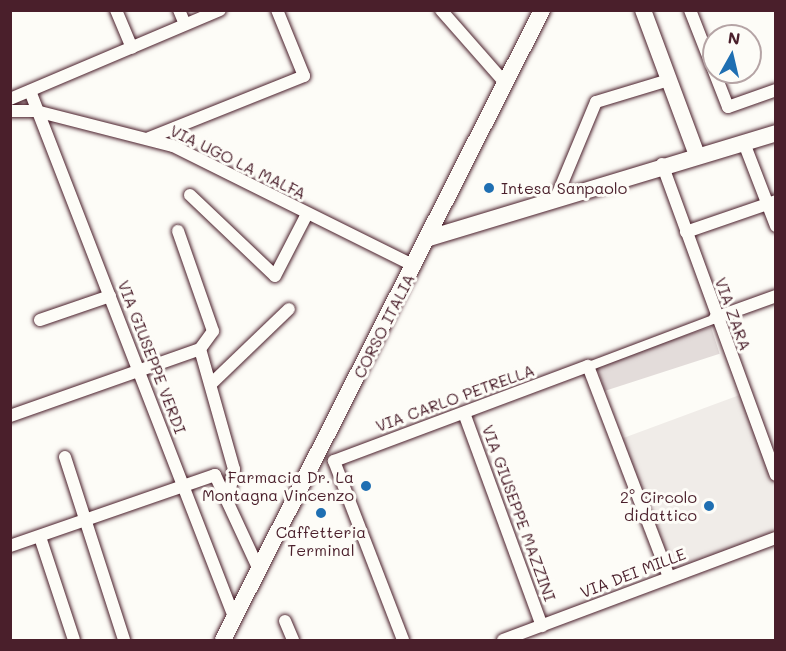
<!DOCTYPE html>
<html>
<head>
<meta charset="utf-8">
<style>
  body { margin:0 }
  #map { position:relative; width:786px; height:651px; overflow:hidden; background:#fdfcf7; font-family:Mali,sans-serif }
  div>[style] { position:absolute }
  .built>* { inset:0; background:#f0ece8 }
  .green>* { inset:0; background:#e3dcda; transform-origin:0 0 }
  .roads { filter:drop-shadow(0 0 2px #4a1f2b) drop-shadow(0 0 2px #4a1f2b) }
  .pedestrian>* { height:9px; margin:-4.5px; padding:0 4.5px; transform-origin:4.5px; border-radius:4.5px; background:#fdfcf7 }
  .minor>* { height:12px; margin:-6px; padding:0 6px; transform-origin:6px; border-radius:6px; background:#fdfcf7 }
  .secondary>* { height:16px; margin:-8px; padding:0 8px; transform-origin:8px; border-radius:8px; background:#fdfcf7 }
  .dots>* { width:16px; height:16px; translate:-50% -50%; box-sizing:border-box; border:3px solid #fdfcf7; border-radius:50% }
  span { translate:-50% -50%; white-space:nowrap; text-align:center; line-height:1.15; -webkit-text-stroke:6px #fdfcf7; paint-order:stroke }
  .street-label { font-size:16px; color:#4a1f2b }
  .poi-label { font-size:16px; color:#4a1f2b }
  .left { translate:0 -50%; text-align:left }
  .right { translate:-100% -50%; text-align:right }
  .frame { position:absolute; inset:0; border:12px solid #4a1f2b; pointer-events:none }
  .north { position:absolute; left:702px; top:24px; width:60px; height:60px; box-sizing:border-box; background:#fdfcf7; border:2px solid #b5a4a5; border-radius:50%; rotate:8deg; font-size:16px; font-weight:700; line-height:24px; text-align:center; color:#4a1f2b }
  .north::after { content:''; display:block; margin:auto; width:21px; height:27px; background:#1f6fb2; clip-path:polygon(50% 0,100% 100%,50% 72%,0 100%) }
</style>
</head>
<body>
<div id="map">
  <div class="built">
    <i style="clip-path:polygon(745px 393px,775px 475px,775px 538px,669px 577px,618px 440px)"></i>
  </div>
  <div class="green">
    <i style="left:711px;top:327px;width:28px;height:121px;rotate:72deg"></i>
  </div>
  <div class="roads">
    <div class="pedestrian">
      <i style="left:588px;top:366px;width:136px;rotate:-20.7deg"></i>
    </div>
    <div class="minor">
      <i style="left:116px;top:10px;width:41px;rotate:67.2deg"></i>
      <i style="left:179px;top:10px;width:15px;rotate:67deg"></i>
      <i style="left:441px;top:10px;width:98px;rotate:48.7deg"></i>
      <i style="left:690px;top:10px;width:104px;rotate:68.6deg"></i>
      <i style="left:728px;top:107px;width:51px;rotate:-19.5deg"></i>
      <i style="left:30px;top:91px;width:564px;rotate:68.8deg"></i>
      <i style="left:10px;top:99px;width:228px;rotate:-23deg"></i>
      <i style="left:10px;top:111px;width:26px"></i>
      <i style="left:36px;top:111px;width:141px;rotate:14.3deg"></i>
      <i style="left:173px;top:146px;width:270px;rotate:26.4deg"></i>
      <i style="left:149px;top:138px;width:167px;rotate:-21.8deg"></i>
      <i style="left:304px;top:76px;width:71px;rotate:-112.2deg"></i>
      <i style="left:744px;top:143px;width:89px;rotate:68.9deg"></i>
      <i style="left:662px;top:164px;width:331px;rotate:69.9deg"></i>
      <i style="left:190px;top:195px;width:117px;rotate:43.6deg"></i>
      <i style="left:275px;top:276px;width:70px;rotate:-62.7deg"></i>
      <i style="left:556px;top:198px;width:104px;rotate:-67.4deg"></i>
      <i style="left:596px;top:102px;width:76px;rotate:-16.8deg"></i>
      <i style="left:686px;top:232px;width:95px;rotate:-19deg"></i>
      <i style="left:715px;top:318px;width:65px;rotate:-19.8deg"></i>
      <i style="left:40px;top:320px;width:74px;rotate:-18.9deg"></i>
      <i style="left:200px;top:349px;width:125px;rotate:74.2deg"></i>
      <i style="left:234px;top:469px;width:32px;rotate:101deg"></i>
      <i style="left:211px;top:384px;width:108px;rotate:-43.9deg"></i>
      <i style="left:464px;top:413px;width:227px;rotate:69.9deg"></i>
      <i style="left:10px;top:416px;width:201px;rotate:-19.4deg"></i>
      <i style="left:200px;top:349px;width:22px;rotate:-54deg"></i>
      <i style="left:213px;top:331px;width:106px;rotate:-109.3deg"></i>
      <i style="left:65px;top:457px;width:192px;rotate:72.1deg"></i>
      <i style="left:334px;top:461px;width:271px;rotate:-20.5deg"></i>
      <i style="left:588px;top:366px;width:226px;rotate:69deg"></i>
      <i style="left:334px;top:461px;width:192px;rotate:68.9deg"></i>
      <i style="left:40px;top:537px;width:108px;rotate:71.7deg"></i>
      <i style="left:10px;top:546px;width:217px;rotate:-19.1deg"></i>
      <i style="left:215px;top:475px;width:105px;rotate:65.1deg"></i>
      <i style="left:285px;top:621px;width:21px;rotate:67deg"></i>
      <i style="left:503px;top:640px;width:291px;rotate:-20.5deg"></i>
    </div>
    <div class="secondary">
      <i style="left:643px;top:10px;width:155px;rotate:69.6deg"></i>
      <i style="left:429px;top:238px;width:363px;rotate:-16.8deg"></i>
      <i style="left:223px;top:640px;width:706px;rotate:-63.14deg"></i>
    </div>
  </div>
  <div class="dots">
    <i style="left:489px;top:188px;background:#1f6fb2"></i>
    <i style="left:366px;top:486px;background:#1f6fb2"></i>
    <i style="left:709px;top:506px;background:#1f6fb2"></i>
    <i style="left:321px;top:513px;background:#1f6fb2"></i>
  </div>
  <div class="street-label">
    <span style="left:238px;top:162px;rotate:26deg">VIA UGO LA MALFA</span>
    <span style="left:733px;top:314px;rotate:70deg">VIA ZARA</span>
    <span style="left:384px;top:326px;rotate:-63deg">CORSO ITALIA</span>
    <span style="left:152px;top:357px;rotate:69deg">VIA GIUSEPPE VERDI</span>
    <span style="left:455px;top:398px;rotate:-20deg">VIA CARLO PETRELLA</span>
    <span style="left:519px;top:513px;rotate:70deg">VIA GIUSEPPE MAZZINI</span>
    <span style="left:633px;top:573px;rotate:-21deg">VIA DEI MILLE</span>
  </div>
  <div class="poi-label">
    <span class="left" style="left:501px;top:188px">Intesa Sanpaolo</span>
    <span class="right" style="left:354px;top:486px">Farmacia Dr. La<br>Montagna Vincenzo</span>
    <span class="right" style="left:697px;top:506px">2° Circolo<br>didattico</span>
    <span style="left:321px;top:541px">Caffetteria<br>Terminal</span>
  </div>
  <div class="frame"></div>
  <div class="north">N</div>
</div>
</body>
</html>
